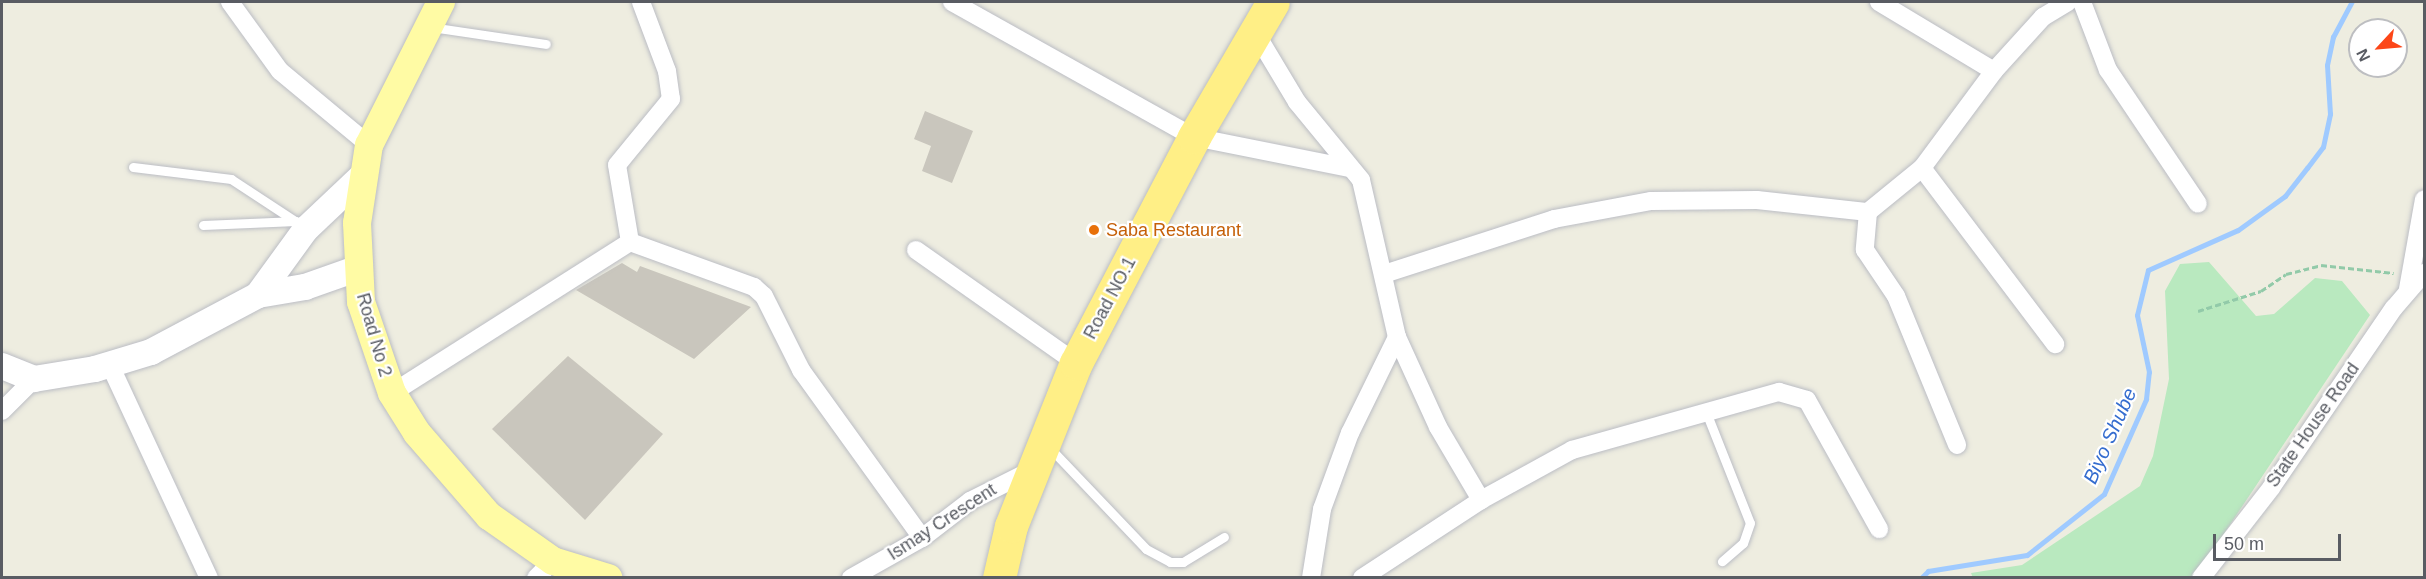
<!DOCTYPE html>
<html>
<head>
<meta charset="utf-8">
<style>
  body { margin:0 }
  #map { position:relative; width:2426px; height:579px; overflow:hidden; background:#eeede0; font-family:Arial,sans-serif }
  div>[style] { position:absolute }
  .green>* { inset:0; background:#b9e9bf }
  .stream>* { height:5px; margin:-2.5px; padding:0 2.5px; transform-origin:2.5px; border-radius:2.5px; background:#9fcaff }
  .building>* { inset:0; background:#c9c6bd }
  .path>* { height:3px; margin-top:-1.5px; transform-origin:0; background:repeating-linear-gradient(90deg,#92caa9 0 6px,transparent 0 9px) }
  .roads { filter:drop-shadow(0 0 2px #bbbdc4) drop-shadow(0 0 2px #bbbdc4) }
  .lane>* { height:9px; margin:-4.5px; padding:0 4.5px; transform-origin:4.5px; border-radius:4.5px; background:#fff }
  .street>* { height:18px; margin:-9px; padding:0 9px; transform-origin:9px; border-radius:9px; background:#fff }
  .secondary>* { height:26px; margin:-13px; padding:0 13px; transform-origin:13px; border-radius:13px; background:#fff }
  .primary>* { height:28px; margin:-14px; padding:0 14px; transform-origin:14px; border-radius:14px; background:#fffba4 }
  .highway>* { height:33px; margin:-16.5px; padding:0 16.5px; transform-origin:16.5px; border-radius:16.5px; background:#ffef86 }
  .dots>* { width:16px; height:16px; translate:-50% -50%; box-sizing:border-box; border:3px solid #fff; border-radius:50% }
  span { translate:-50% -50%; white-space:nowrap; text-align:center; line-height:1.15; -webkit-text-stroke:4.5px #fff; paint-order:stroke }
  .food-label { font-size:18px; color:#c56008 }
  .left { translate:0 -50%; text-align:left }
  .street-label { font-size:18px; color:#595c63 }
  .water-label { font-size:20px; color:#356dcf; font-style:italic }
  .frame { position:absolute; inset:0; border:3px solid #595c63; pointer-events:none }
  .north { position:absolute; left:2348px; top:18px; width:60px; height:60px; box-sizing:border-box; background:#fff; border:2px solid #bdbec1; border-radius:50%; rotate:244deg; font-size:16px; font-weight:700; line-height:24px; text-align:center; color:#595c63 }
  .north::after { content:''; display:block; margin:auto; width:21px; height:27px; background:#fc4618; clip-path:polygon(50% 0,100% 100%,50% 72%,0 100%) }
  .scale { position:absolute; left:2213px; top:534px; width:128px; height:27px; box-sizing:border-box; border:3px solid #595c63; border-top:0; padding-left:8px; font-size:18px; line-height:21px; white-space:nowrap; color:#595c63; -webkit-text-stroke:4px #fff; paint-order:stroke }
</style>
</head>
<body>
<div id="map">
  <div class="green">
    <i style="clip-path:polygon(2209px 262px,2256px 316px,2274px 314px,2315px 278px,2342px 281px,2370px 315px,2195px 577px,1973px 578px,1971px 573px,2022px 565px,2140px 486px,2153px 456px,2169px 379px,2165px 291px,2180px 264px)"></i>
  </div>
  <div class="stream">
    <i style="left:1921px;top:578px;width:10px;rotate:-45deg"></i>
    <i style="left:1928px;top:571px;width:100px;rotate:-9.2deg"></i>
    <i style="left:2027px;top:555px;width:98px;rotate:-38.4deg"></i>
    <i style="left:2104px;top:494px;width:104px;rotate:-66.1deg"></i>
    <i style="left:2146px;top:399px;width:27px;rotate:-84deg"></i>
    <i style="left:2149px;top:372px;width:58px;rotate:-101.9deg"></i>
    <i style="left:2137px;top:315px;width:46px;rotate:-76.3deg"></i>
    <i style="left:2148px;top:270px;width:98px;rotate:-24deg"></i>
    <i style="left:2238px;top:230px;width:58px;rotate:-35.9deg"></i>
    <i style="left:2285px;top:196px;width:36px;rotate:-52deg"></i>
    <i style="left:2307px;top:168px;width:26px;rotate:-53deg"></i>
    <i style="left:2323px;top:147px;width:34px;rotate:-78deg"></i>
    <i style="left:2330px;top:114px;width:49px;rotate:-93.5deg"></i>
    <i style="left:2327px;top:65px;width:29px;rotate:-78deg"></i>
    <i style="left:2333px;top:37px;width:40px;rotate:-62deg"></i>
  </div>
  <div class="building">
    <i style="clip-path:polygon(925px 111px,973px 131px,952px 183px,922px 171px,931px 146px,914px 139px)"></i>
    <i style="clip-path:polygon(622px 263px,637px 272px,640px 266px,751px 307px,694px 359px,576px 290px)"></i>
    <i style="clip-path:polygon(568px 356px,663px 434px,585px 520px,492px 429px)"></i>
  </div>
  <div class="path">
    <i style="left:2198px;top:311px;width:66px;rotate:-17.6deg"></i>
    <i style="left:2261px;top:291px;width:30px;rotate:-34deg"></i>
    <i style="left:2286px;top:274px;width:36px;rotate:-14deg"></i>
    <i style="left:2321px;top:265px;width:73px;rotate:6.3deg"></i>
  </div>
  <div class="roads">
    <div class="lane">
      <i style="left:431px;top:27px;width:116px;rotate:8.4deg"></i>
      <i style="left:133px;top:167px;width:99px;rotate:7deg"></i>
      <i style="left:231px;top:179px;width:87px;rotate:33.3deg"></i>
      <i style="left:203px;top:225px;width:93px;rotate:-2.5deg"></i>
      <i style="left:1706px;top:412px;width:119px;rotate:68.4deg"></i>
      <i style="left:1750px;top:523px;width:21px;rotate:109deg"></i>
      <i style="left:1743px;top:543px;width:28px;rotate:139deg"></i>
      <i style="left:1049px;top:447px;width:141px;rotate:46.4deg"></i>
      <i style="left:1146px;top:549px;width:27px;rotate:28deg"></i>
      <i style="left:1170px;top:562px;width:13px"></i>
      <i style="left:1183px;top:562px;width:48px;rotate:-31.4deg"></i>
    </div>
    <div class="street">
      <i style="left:230px;top:2px;width:85px;rotate:54.1deg"></i>
      <i style="left:280px;top:71px;width:116px;rotate:39.7deg"></i>
      <i style="left:641px;top:2px;width:74px;rotate:69.4deg"></i>
      <i style="left:667px;top:71px;width:28px;rotate:82deg"></i>
      <i style="left:671px;top:99px;width:85px;rotate:129.3deg"></i>
      <i style="left:617px;top:165px;width:78px;rotate:80.4deg"></i>
      <i style="left:630px;top:242px;width:132px;rotate:19.9deg"></i>
      <i style="left:754px;top:287px;width:13px;rotate:42deg"></i>
      <i style="left:764px;top:296px;width:83px;rotate:63.4deg"></i>
      <i style="left:801px;top:370px;width:207px;rotate:54.2deg"></i>
      <i style="left:952px;top:2px;width:277px;rotate:29.2deg"></i>
      <i style="left:1194px;top:137px;width:158px;rotate:11.3deg"></i>
      <i style="left:1879px;top:2px;width:134px;rotate:31deg"></i>
      <i style="left:2082px;top:2px;width:73px;rotate:69.1deg"></i>
      <i style="left:2108px;top:70px;width:161px;rotate:56.1deg"></i>
      <i style="left:1255px;top:32px;width:82px;rotate:59deg"></i>
      <i style="left:1297px;top:102px;width:101px;rotate:50.6deg"></i>
      <i style="left:1361px;top:180px;width:161px;rotate:77.1deg"></i>
      <i style="left:1397px;top:337px;width:99px;rotate:65.5deg"></i>
      <i style="left:1438px;top:427px;width:85px;rotate:59.5deg"></i>
      <i style="left:1922px;top:168px;width:221px;rotate:52.9deg"></i>
      <i style="left:1868px;top:212px;width:38px;rotate:95deg"></i>
      <i style="left:1865px;top:250px;width:55px;rotate:56deg"></i>
      <i style="left:1896px;top:296px;width:161px;rotate:67.7deg"></i>
      <i style="left:916px;top:250px;width:196px;rotate:35.2deg"></i>
      <i style="left:1384px;top:274px;width:179px;rotate:-17.9deg"></i>
      <i style="left:1554px;top:219px;width:99px;rotate:-10.5deg"></i>
      <i style="left:1651px;top:201px;width:106px;rotate:-0.5deg"></i>
      <i style="left:1757px;top:200px;width:112px;rotate:6.2deg"></i>
      <i style="left:1868px;top:212px;width:70px;rotate:-39.2deg"></i>
      <i style="left:1922px;top:168px;width:121px;rotate:-53.4deg"></i>
      <i style="left:1994px;top:71px;width:73px;rotate:-47.8deg"></i>
      <i style="left:2043px;top:17px;width:29px;rotate:-31deg"></i>
      <i style="left:2408px;top:289px;width:91px;rotate:-79.9deg"></i>
      <i style="left:110px;top:365px;width:235px;rotate:65.1deg"></i>
      <i style="left:392px;top:393px;width:282px;rotate:-32.4deg"></i>
      <i style="left:2px;top:411px;width:45px;rotate:-45deg"></i>
      <i style="left:536px;top:578px;width:24px;rotate:-45deg"></i>
      <i style="left:851px;top:578px;width:81px;rotate:-29.4deg"></i>
      <i style="left:922px;top:538px;width:61px;rotate:-37.6deg"></i>
      <i style="left:970px;top:501px;width:72px;rotate:-26.6deg"></i>
      <i style="left:1311px;top:578px;width:70px;rotate:-80.9deg"></i>
      <i style="left:1322px;top:509px;width:81px;rotate:-69.8deg"></i>
      <i style="left:1350px;top:433px;width:107px;rotate:-63.9deg"></i>
      <i style="left:1362px;top:578px;width:142px;rotate:-33.2deg"></i>
      <i style="left:1481px;top:500px;width:104px;rotate:-28.8deg"></i>
      <i style="left:1572px;top:450px;width:215px;rotate:-15.7deg"></i>
      <i style="left:1779px;top:392px;width:29px;rotate:16deg"></i>
      <i style="left:1807px;top:400px;width:148px;rotate:60.8deg"></i>
      <i style="left:2201px;top:578px;width:114px;rotate:-52.1deg"></i>
      <i style="left:2271px;top:488px;width:218px;rotate:-55.7deg"></i>
      <i style="left:2394px;top:308px;width:46px;rotate:-49.4deg"></i>
    </div>
    <div class="secondary">
      <i style="left:258px;top:295px;width:82px;rotate:-54deg"></i>
      <i style="left:306px;top:229px;width:77px;rotate:-43.4deg"></i>
      <i style="left:2px;top:366px;width:35px;rotate:22deg"></i>
      <i style="left:34px;top:379px;width:62px;rotate:-9.3deg"></i>
      <i style="left:95px;top:369px;width:59px;rotate:-16.9deg"></i>
      <i style="left:151px;top:352px;width:121px;rotate:-28deg"></i>
      <i style="left:258px;top:295px;width:48px;rotate:-9.7deg"></i>
      <i style="left:305px;top:287px;width:57px;rotate:-19.4deg"></i>
    </div>
    <div class="primary">
      <i style="left:441px;top:2px;width:160px;rotate:116.7deg"></i>
      <i style="left:369px;top:145px;width:79px;rotate:98.7deg"></i>
      <i style="left:357px;top:223px;width:79px;rotate:87.1deg"></i>
      <i style="left:361px;top:302px;width:96px;rotate:71.2deg"></i>
      <i style="left:392px;top:393px;width:47px;rotate:58deg"></i>
      <i style="left:417px;top:433px;width:110px;rotate:49.1deg"></i>
      <i style="left:489px;top:516px;width:78px;rotate:35.1deg"></i>
      <i style="left:553px;top:561px;width:58px;rotate:17.2deg"></i>
    </div>
    <div class="highway">
      <i style="left:999px;top:578px;width:53px;rotate:-77deg"></i>
      <i style="left:1011px;top:526px;width:175px;rotate:-68.3deg"></i>
      <i style="left:1076px;top:363px;width:255px;rotate:-62.4deg"></i>
      <i style="left:1194px;top:137px;width:156px;rotate:-59.7deg"></i>
    </div>
  </div>
  <div class="dots">
    <i style="left:1094px;top:230px;background:#e8710a"></i>
  </div>
  <div class="food-label">
    <span class="left" style="left:1106px;top:230px">Saba Restaurant</span>
  </div>
  <div class="street-label">
    <span style="left:1110px;top:298px;rotate:-62deg">Road NO.1</span>
    <span style="left:374px;top:335px;rotate:74deg">Road No 2</span>
    <span style="left:2313px;top:425px;rotate:-55deg">State House Road</span>
    <span style="left:942px;top:522px;rotate:-33deg">Ismay Crescent</span>
  </div>
  <div class="water-label">
    <span style="left:2110px;top:436px;rotate:-66deg">Biyo Shube</span>
  </div>
  <div class="frame"></div>
  <div class="north">N</div>
  <div class="scale">50 m</div>
</div>
</body>
</html>
